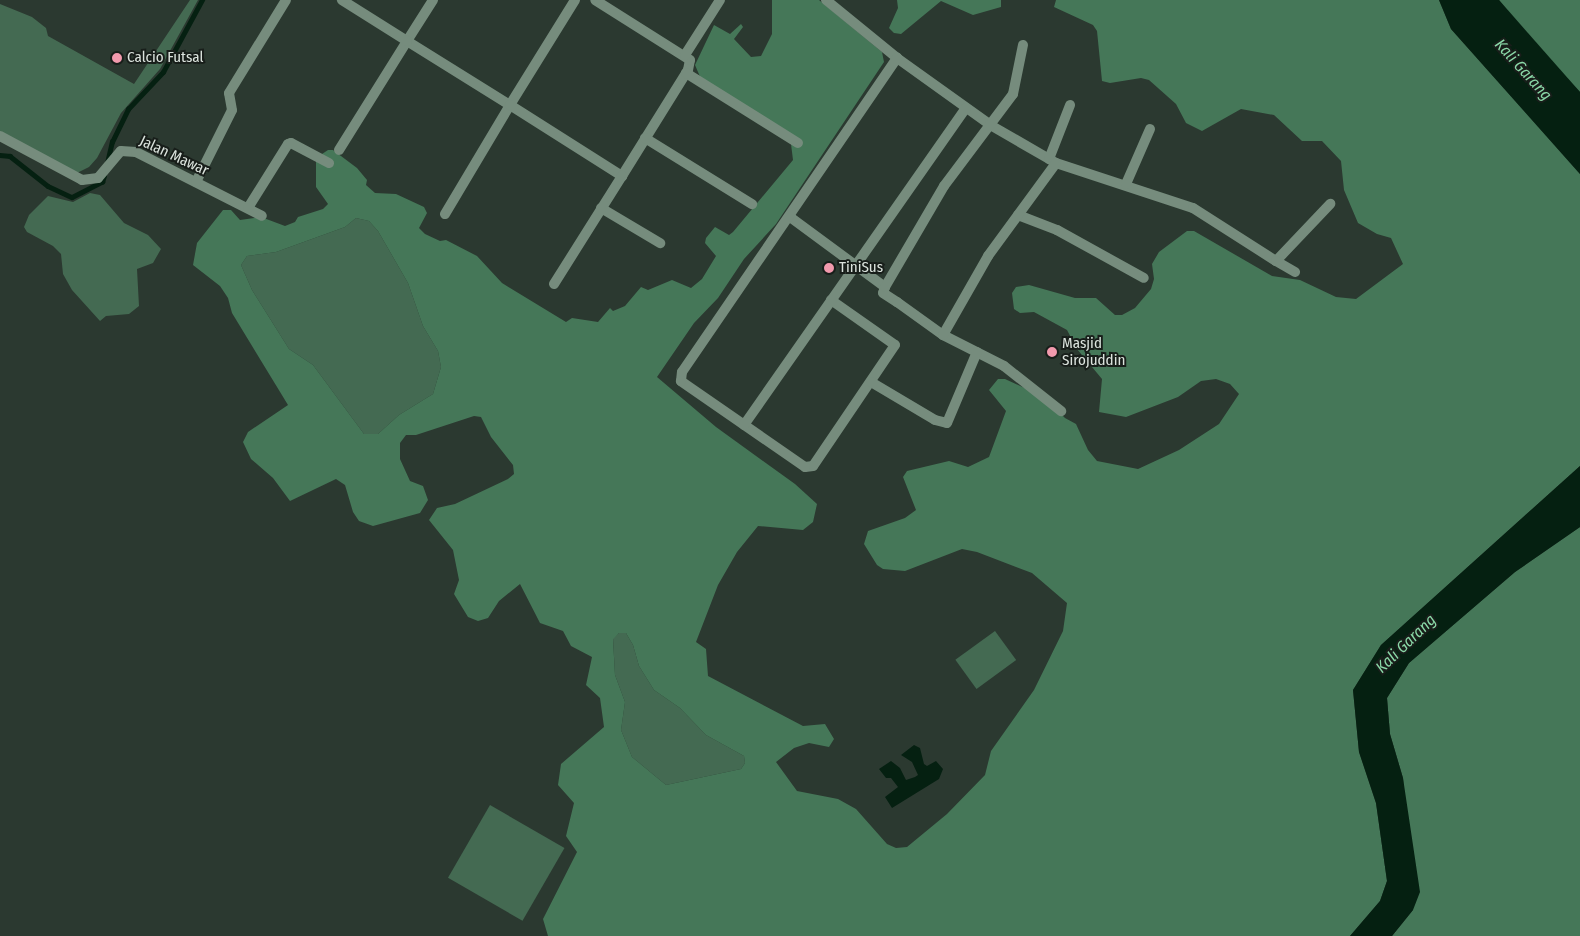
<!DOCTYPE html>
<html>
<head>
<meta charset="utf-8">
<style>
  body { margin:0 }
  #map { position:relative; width:1580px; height:936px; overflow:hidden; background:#2b3930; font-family:"Fira Sans Condensed",sans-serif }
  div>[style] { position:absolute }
  .green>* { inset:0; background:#446a52; transform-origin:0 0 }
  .forest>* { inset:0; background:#457758 }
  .water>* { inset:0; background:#052011 }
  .stream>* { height:4.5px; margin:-2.25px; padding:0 2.25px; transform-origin:2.25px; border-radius:2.25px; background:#052011 }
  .street>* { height:10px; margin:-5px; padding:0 5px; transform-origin:5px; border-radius:5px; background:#768c7d }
  .dots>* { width:14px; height:14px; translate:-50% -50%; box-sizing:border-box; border:2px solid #181e1a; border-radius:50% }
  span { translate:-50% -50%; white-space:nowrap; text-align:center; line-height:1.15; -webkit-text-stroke:4px #181e1a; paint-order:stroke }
  .poi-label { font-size:15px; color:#dbe3dd }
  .left { translate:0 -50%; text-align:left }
  .street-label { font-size:15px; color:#dbe3dd }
  .water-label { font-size:16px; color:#8ad8a7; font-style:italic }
</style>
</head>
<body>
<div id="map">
  <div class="green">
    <i style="clip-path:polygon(190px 0,198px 0,160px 69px,121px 113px,97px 158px,89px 167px,77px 173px,0 132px,0 4px,32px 17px,46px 28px,48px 36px,134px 84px)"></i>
    <i style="clip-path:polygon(90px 193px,100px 195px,124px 223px,148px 235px,161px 249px,153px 263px,137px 269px,139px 306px,129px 314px,106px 316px,100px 321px,72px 290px,63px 274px,61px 254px,53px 246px,27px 232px,24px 227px,29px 215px,48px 196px,73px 202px)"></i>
    <i style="clip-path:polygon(356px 218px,369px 221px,378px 231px,408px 283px,423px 326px,438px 351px,441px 367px,433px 394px,399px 415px,378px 434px,364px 434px,313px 365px,289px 349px,252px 290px,241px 265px,247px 256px,276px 252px,345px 227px)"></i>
    <i style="left:995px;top:631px;width:36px;height:49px;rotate:54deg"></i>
    <i style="clip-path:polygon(619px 633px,626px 633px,633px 645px,639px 666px,654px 690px,680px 708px,706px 735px,744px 756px,745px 763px,741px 769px,666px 785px,632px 757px,621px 730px,625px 702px,615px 675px,613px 638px)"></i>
    <i style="left:490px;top:805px;width:86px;height:84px;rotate:30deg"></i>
  </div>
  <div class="forest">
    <i style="clip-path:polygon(evenodd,772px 0,819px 0,882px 52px,884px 62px,776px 224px,744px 259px,718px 298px,694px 323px,657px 377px,716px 427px,795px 484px,817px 504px,813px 522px,803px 530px,758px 526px,737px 552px,718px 585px,696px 642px,706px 649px,708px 676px,803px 726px,825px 724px,834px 739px,829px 747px,809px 743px,794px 748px,776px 762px,797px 791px,838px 799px,856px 809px,887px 844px,896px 848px,907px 847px,947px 814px,985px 775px,991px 751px,1034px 690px,1063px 631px,1067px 603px,1032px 573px,977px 552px,962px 549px,905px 571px,883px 569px,877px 565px,864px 544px,868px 531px,905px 518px,916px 510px,903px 477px,907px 471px,949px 461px,968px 467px,989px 457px,1006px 411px,989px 390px,998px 379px,1005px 379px,1044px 397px,1065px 418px,1076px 424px,1088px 450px,1097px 461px,1138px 469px,1179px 450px,1219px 424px,1239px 394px,1230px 384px,1216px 379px,1201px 381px,1178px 397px,1126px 417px,1099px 412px,1102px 379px,1077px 349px,1067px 330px,1034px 312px,1020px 313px,1014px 309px,1012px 293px,1016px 287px,1029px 285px,1075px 298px,1096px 298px,1115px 315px,1122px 315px,1135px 308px,1151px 289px,1154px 279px,1152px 264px,1159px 252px,1187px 231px,1194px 231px,1272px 276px,1300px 280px,1336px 297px,1356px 299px,1403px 264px,1391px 238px,1377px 234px,1358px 223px,1344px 190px,1341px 161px,1322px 141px,1302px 141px,1274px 115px,1241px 109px,1202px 131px,1186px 123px,1176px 104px,1149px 80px,1141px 78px,1110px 83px,1102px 81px,1097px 31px,1093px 25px,1054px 7px,1056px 0,1439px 0,1451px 29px,1580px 174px,1580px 466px,1381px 645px,1353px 690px,1359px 752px,1376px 803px,1387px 881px,1380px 901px,1350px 936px,548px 936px,543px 919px,577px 852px,566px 836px,574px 803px,558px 785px,561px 764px,604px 727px,600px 698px,586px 685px,592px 657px,571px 646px,563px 631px,540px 623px,520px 584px,499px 601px,488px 618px,478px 621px,468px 617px,454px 594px,459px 580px,453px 550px,429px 520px,437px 508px,455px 504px,508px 479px,514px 474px,513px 465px,491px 437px,481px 417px,474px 416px,416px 435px,406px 435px,400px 443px,400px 459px,410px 481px,423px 486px,428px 500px,420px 513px,373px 526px,359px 521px,353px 512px,345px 485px,336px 479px,290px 501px,273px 478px,251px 459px,243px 442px,248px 432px,288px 405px,232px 313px,228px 298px,220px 286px,193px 265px,197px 243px,223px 210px,231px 210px,240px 220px,261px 217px,285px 226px,295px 222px,298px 217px,323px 209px,328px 204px,316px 187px,316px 158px,328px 150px,333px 150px,357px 168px,367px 180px,366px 185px,375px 193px,396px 194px,424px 207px,427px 213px,419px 228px,425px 234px,440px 241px,446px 240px,477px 256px,502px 283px,566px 322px,572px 318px,598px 322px,610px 308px,613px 311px,625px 306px,641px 287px,648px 290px,672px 280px,691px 288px,702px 279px,716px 256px,705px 243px,706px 238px,715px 227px,729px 235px,733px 232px,793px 160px,791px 144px,701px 79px,695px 65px,714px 25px,730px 34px,741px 24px,743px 27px,734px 39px,751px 57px,761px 56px,772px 34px,772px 0,356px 218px,369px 221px,378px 231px,408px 283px,423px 326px,438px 351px,441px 367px,433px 394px,399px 415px,378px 434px,364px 434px,313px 365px,289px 349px,252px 290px,241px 265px,247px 256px,276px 252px,345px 227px,356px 218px,772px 0,619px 633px,626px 633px,633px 645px,639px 666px,654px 690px,680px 708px,706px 735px,744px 756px,745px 763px,741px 769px,666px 785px,632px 757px,621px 730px,625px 702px,615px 675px,613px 639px,619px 633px)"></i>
    <i style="clip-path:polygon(897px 0,1001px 0,1001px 7px,973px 15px,941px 1px,901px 34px,894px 33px,889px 28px,898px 8px)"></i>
    <i style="clip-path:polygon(1499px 0,1580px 0,1580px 92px,1526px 34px)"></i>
    <i style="clip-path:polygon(1580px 527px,1580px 936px,1392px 936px,1413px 910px,1403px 778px,1390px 734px,1387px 698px,1409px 663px,1515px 572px)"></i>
  </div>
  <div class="water">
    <i style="clip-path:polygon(1439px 0,1499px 0,1580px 92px,1580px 174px,1451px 29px)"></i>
    <i style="clip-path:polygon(1580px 466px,1580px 527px,1515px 572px,1409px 663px,1387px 698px,1390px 734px,1403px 778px,1420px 892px,1413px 910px,1392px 936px,1350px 936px,1380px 901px,1387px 881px,1376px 803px,1359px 752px,1353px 690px,1381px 645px)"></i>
    <i style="clip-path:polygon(914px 745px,920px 748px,924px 764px,927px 766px,936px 761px,943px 769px,939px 779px,892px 808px,885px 797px,898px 787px,891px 778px,886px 778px,879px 769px,891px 761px,900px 768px,906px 780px,915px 777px,918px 775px,912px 762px,901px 755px)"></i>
  </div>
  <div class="stream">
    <i style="left:0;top:155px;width:10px;rotate:6deg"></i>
    <i style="left:10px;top:156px;width:48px;rotate:38.3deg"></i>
    <i style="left:48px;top:186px;width:26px;rotate:25deg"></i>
    <i style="left:72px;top:197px;width:34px;rotate:-27deg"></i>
    <i style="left:102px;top:182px;width:6px;rotate:-72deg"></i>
    <i style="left:107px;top:163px;width:22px;rotate:-77deg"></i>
    <i style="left:112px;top:142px;width:37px;rotate:-64deg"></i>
    <i style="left:128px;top:109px;width:51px;rotate:-46.6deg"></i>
    <i style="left:163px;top:72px;width:82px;rotate:-61.6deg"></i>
  </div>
  <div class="street">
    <i style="left:433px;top:0;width:49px;rotate:122.4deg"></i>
    <i style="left:407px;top:41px;width:121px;rotate:31.9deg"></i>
    <i style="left:510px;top:105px;width:127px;rotate:120.8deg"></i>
    <i style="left:575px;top:0;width:123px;rotate:121.8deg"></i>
    <i style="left:510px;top:105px;width:133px;rotate:32.4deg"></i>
    <i style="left:622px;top:176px;width:125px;rotate:-58.1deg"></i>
    <i style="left:688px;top:70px;width:10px;rotate:-79deg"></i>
    <i style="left:690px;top:60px;width:112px;rotate:-147.7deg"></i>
    <i style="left:826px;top:0;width:92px;rotate:39.2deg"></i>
    <i style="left:897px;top:58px;width:117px;rotate:35.6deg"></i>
    <i style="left:992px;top:126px;width:74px;rotate:30deg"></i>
    <i style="left:1056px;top:163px;width:144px;rotate:18.2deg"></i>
    <i style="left:1193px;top:208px;width:98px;rotate:32.6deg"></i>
    <i style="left:1276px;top:261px;width:79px;rotate:-46.5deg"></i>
    <i style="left:685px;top:55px;width:65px;rotate:-57.5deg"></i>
    <i style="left:686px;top:73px;width:132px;rotate:32deg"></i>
    <i style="left:0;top:136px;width:93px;rotate:28.2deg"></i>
    <i style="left:82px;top:180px;width:16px;rotate:-7deg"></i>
    <i style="left:98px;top:178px;width:35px;rotate:-50deg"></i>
    <i style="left:121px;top:151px;width:15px;rotate:4deg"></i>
    <i style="left:136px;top:152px;width:141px;rotate:26.9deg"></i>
    <i style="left:645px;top:138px;width:126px;rotate:31.7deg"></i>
    <i style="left:339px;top:150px;width:128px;rotate:-58deg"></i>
    <i style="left:407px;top:41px;width:77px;rotate:-147.8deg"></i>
    <i style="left:1049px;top:159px;width:58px;rotate:-68.7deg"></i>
    <i style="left:196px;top:182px;width:80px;rotate:-63.4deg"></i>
    <i style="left:232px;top:110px;width:17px;rotate:-100deg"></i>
    <i style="left:229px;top:93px;width:109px;rotate:-58.5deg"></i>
    <i style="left:1126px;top:184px;width:60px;rotate:-66.4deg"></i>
    <i style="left:248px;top:208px;width:75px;rotate:-58deg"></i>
    <i style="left:288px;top:144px;width:3px;rotate:-18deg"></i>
    <i style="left:291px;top:143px;width:43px;rotate:27.8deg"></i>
    <i style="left:601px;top:208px;width:69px;rotate:30.7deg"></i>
    <i style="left:1018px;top:215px;width:42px;rotate:21deg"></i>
    <i style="left:1057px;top:230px;width:99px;rotate:28.9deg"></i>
    <i style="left:790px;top:217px;width:118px;rotate:36.4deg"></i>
    <i style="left:885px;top:287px;width:6px;rotate:108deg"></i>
    <i style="left:883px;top:293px;width:17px;rotate:33deg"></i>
    <i style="left:897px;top:302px;width:57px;rotate:35.7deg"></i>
    <i style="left:943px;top:335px;width:68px;rotate:26.9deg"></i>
    <i style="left:1004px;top:366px;width:73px;rotate:38.3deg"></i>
    <i style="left:1276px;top:261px;width:22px;rotate:30deg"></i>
    <i style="left:554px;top:284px;width:128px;rotate:-57.8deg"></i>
    <i style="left:885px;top:287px;width:117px;rotate:-59.7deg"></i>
    <i style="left:944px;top:186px;width:115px;rotate:-53.1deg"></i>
    <i style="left:1013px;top:94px;width:50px;rotate:-78.5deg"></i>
    <i style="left:831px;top:300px;width:78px;rotate:35.1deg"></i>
    <i style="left:895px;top:345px;width:146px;rotate:124.1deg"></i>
    <i style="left:813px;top:466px;width:8px;rotate:173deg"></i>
    <i style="left:805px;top:467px;width:151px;rotate:-145.3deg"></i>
    <i style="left:681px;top:381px;width:9px;rotate:-84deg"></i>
    <i style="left:682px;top:372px;width:381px;rotate:-55.6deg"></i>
    <i style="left:943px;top:335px;width:91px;rotate:-60.3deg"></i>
    <i style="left:988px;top:256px;width:115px;rotate:-53.8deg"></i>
    <i style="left:871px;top:382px;width:74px;rotate:30.7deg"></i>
    <i style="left:935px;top:420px;width:12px;rotate:14deg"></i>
    <i style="left:947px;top:423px;width:77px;rotate:-67.1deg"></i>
    <i style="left:744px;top:425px;width:387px;rotate:-55deg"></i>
  </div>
  <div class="dots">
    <i style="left:117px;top:58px;background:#f29aad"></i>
    <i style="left:829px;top:268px;background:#f29aad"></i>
    <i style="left:1052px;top:352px;background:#f29aad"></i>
  </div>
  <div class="poi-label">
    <span class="left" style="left:127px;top:58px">Calcio Futsal</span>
    <span class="left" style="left:839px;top:268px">TiniSus</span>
    <span class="left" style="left:1062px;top:352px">Masjid<br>Sirojuddin</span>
  </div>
  <div class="street-label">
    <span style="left:174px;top:156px;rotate:25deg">Jalan Mawar</span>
  </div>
  <div class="water-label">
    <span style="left:1523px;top:70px;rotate:48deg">Kali Garang</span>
    <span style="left:1406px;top:644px;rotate:-44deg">Kali Garang</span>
  </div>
</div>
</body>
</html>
